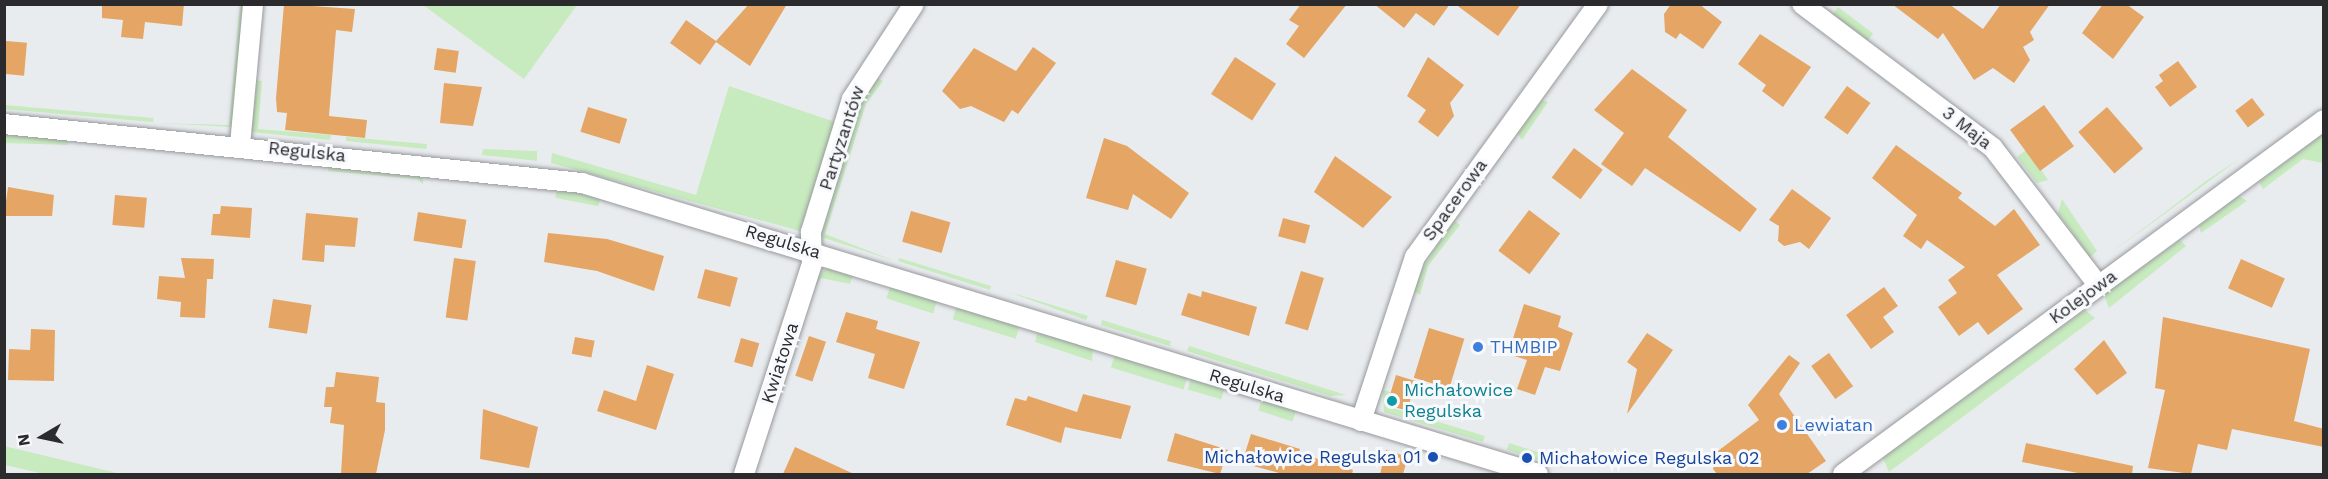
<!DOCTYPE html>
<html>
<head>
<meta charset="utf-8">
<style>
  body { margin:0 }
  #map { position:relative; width:2328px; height:479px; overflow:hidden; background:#e9ecef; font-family:"Work Sans",sans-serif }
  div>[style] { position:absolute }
  .green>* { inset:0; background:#c7eabe; transform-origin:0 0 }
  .building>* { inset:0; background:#e4a565; transform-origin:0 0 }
  .roads { filter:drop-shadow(0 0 2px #97999c) drop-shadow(0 0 2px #97999c) }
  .minor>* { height:20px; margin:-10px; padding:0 10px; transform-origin:10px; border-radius:10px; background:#fff }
  .dots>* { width:16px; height:16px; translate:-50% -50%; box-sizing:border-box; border:3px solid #f7f9fc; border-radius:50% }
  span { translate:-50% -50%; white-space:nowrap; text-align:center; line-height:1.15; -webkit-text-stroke:6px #f7f9fc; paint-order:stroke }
  .street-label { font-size:18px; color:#2b2b2d }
  .shop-label { font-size:18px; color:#366cbe }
  .left { translate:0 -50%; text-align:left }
  .culture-label { font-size:18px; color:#0d838f }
  .transit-label { font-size:18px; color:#164399 }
  .right { translate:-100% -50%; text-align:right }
  .frame { position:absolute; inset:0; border:6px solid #2b2b2d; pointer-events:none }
  .north { position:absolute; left:12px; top:407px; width:60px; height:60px; -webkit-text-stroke:4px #f7f9fc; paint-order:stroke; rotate:261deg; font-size:16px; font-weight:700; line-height:24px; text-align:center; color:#2b2b2d }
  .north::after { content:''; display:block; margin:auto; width:21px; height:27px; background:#2b2b2d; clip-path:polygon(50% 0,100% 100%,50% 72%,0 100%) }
</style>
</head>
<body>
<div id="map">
  <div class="green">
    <i style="clip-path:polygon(240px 5px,245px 5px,232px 127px,156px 123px,229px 125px)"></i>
    <i style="clip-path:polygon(423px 5px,577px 5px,524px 79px)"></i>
    <i style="left:1838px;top:7px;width:44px;height:11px;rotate:37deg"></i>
    <i style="clip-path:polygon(876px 77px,883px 81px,866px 104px,825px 234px,895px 261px,821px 237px,860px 100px)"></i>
    <i style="clip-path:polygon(254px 80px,262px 81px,258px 129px,331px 135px,330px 140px,251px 132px)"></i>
    <i style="clip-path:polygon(729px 86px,835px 122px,800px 231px,551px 163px,552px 153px,696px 195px)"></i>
    <i style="clip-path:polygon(1542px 100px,1548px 102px,1522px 140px,1517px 133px)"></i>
    <i style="left:5px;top:105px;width:149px;height:4px;rotate:5deg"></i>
    <i style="clip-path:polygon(5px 133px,68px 139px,68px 145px,5px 143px)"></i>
    <i style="clip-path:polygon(2323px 134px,2323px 163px,2303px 159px,2263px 189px,2259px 182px)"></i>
    <i style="clip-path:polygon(346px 137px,427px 144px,426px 149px,346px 141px)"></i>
    <i style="clip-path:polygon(483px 149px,537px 151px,537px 161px,482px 155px)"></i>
    <i style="clip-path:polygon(2026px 150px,2042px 171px,2048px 180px,2037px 183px,2017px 157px)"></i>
    <i style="clip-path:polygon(2242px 157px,2103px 259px,2206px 181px)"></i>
    <i style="clip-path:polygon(329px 163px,423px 176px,423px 184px,417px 179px,328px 171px)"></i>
    <i style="left:557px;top:189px;width:44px;height:9px;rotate:11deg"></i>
    <i style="clip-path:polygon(2239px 196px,2247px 201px,2201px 233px,2199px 226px)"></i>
    <i style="clip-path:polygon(2062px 199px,2097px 251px,2090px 257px,2058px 213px)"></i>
    <i style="clip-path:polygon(1454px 220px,1460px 225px,1428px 266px,1420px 295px,1412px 290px,1418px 275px)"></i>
    <i style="clip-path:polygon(2180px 240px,2186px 246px,2109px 308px,2104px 295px)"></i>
    <i style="clip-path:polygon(899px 258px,991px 286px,990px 290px,898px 261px)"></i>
    <i style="clip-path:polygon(831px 266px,854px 273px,850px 284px,821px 278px,813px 290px,753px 474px,811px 291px,818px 274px)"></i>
    <i style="left:891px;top:284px;width:49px;height:15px;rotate:18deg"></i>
    <i style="clip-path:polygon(1006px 291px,1085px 315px,1088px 316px,1086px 320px)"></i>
    <i style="left:957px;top:305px;width:66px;height:15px;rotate:17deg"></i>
    <i style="clip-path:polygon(2085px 310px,2095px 318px,1889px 472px,1883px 458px)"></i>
    <i style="clip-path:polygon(1102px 320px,1163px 339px,1171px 341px,1170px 346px,1101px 325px)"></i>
    <i style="clip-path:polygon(1038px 330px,1093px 347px,1092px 361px,1035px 342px)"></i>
    <i style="clip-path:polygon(1189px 346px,1253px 366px,1346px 395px,1330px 396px,1187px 351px)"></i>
    <i style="left:1115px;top:354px;width:76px;height:14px;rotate:17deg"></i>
    <i style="left:1191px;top:378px;width:35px;height:12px;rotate:16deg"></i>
    <i style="clip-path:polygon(1383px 390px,1390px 392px,1386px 406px,1485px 436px,1483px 442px,1384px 412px)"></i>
    <i style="left:1262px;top:399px;width:36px;height:12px;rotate:18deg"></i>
    <i style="left:1509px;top:443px;width:59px;height:7px;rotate:18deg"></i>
    <i style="clip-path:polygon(4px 446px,67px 461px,121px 474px,44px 474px,5px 465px)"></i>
  </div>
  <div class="building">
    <i style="clip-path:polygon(102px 4px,184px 4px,182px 26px,145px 22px,143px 39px,121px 37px,123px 20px,102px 18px)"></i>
    <i style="clip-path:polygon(284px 4px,355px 9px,352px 32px,336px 30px,329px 116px,367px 120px,365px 138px,285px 130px,287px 113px,277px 112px,276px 98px)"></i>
    <i style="clip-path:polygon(749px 4px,787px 4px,750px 66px,716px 42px,700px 65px,670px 43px,686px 20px,716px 41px)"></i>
    <i style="clip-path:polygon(1301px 4px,1347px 4px,1304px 58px,1286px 44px,1299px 26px,1289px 20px)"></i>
    <i style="clip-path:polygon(1374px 4px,1450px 4px,1434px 26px,1416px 13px,1404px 28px)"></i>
    <i style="clip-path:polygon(1455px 4px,1521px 4px,1498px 36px)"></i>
    <i style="clip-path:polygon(1671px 4px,1699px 4px,1722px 22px,1703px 49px,1680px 33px,1676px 39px,1665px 32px,1664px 14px)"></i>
    <i style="clip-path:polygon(1892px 4px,1949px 4px,1983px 29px,2001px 4px,2050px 4px,2030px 32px,2034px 40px,2023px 47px,2030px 60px,2014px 83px,1993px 68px,1974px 80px,1943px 33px,1938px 39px)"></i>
    <i style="clip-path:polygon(2103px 4px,2126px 4px,2144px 17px,2113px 59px,2082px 33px)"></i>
    <i style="clip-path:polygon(1760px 34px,1811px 67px,1783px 107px,1762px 91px,1766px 85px,1738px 64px)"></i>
    <i style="left:6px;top:41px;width:21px;height:33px;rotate:5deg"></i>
    <i style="clip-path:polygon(1033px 47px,1056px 63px,1018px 114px,1012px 110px,1004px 122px,971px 106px,960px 109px,942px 91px,974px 48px,1016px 71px)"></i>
    <i style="left:437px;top:48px;width:22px;height:22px;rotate:8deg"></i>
    <i style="left:1235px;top:57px;width:49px;height:44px;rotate:33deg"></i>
    <i style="clip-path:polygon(1428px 57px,1464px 85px,1450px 103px,1454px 116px,1438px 137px,1418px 122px,1426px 110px,1407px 96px)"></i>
    <i style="clip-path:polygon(2178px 61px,2197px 87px,2170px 107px,2155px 87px,2163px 81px,2159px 75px)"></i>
    <i style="clip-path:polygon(1632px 69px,1687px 110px,1668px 137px,1757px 209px,1740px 232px,1645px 168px,1632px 186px,1601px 164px,1624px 133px,1594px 110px)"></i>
    <i style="clip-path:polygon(444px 83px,482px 87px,473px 126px,440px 123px)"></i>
    <i style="left:1847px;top:86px;width:29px;height:39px;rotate:36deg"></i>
    <i style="left:2252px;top:98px;width:21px;height:21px;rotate:53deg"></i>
    <i style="left:2044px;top:105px;width:51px;height:42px;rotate:54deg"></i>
    <i style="left:588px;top:107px;width:41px;height:26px;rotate:17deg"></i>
    <i style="left:2107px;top:107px;width:55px;height:38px;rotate:49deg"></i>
    <i style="clip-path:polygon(1104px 138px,1127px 146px,1189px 193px,1171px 219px,1133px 194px,1128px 210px,1086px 198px)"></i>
    <i style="clip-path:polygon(1896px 145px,1962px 193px,1958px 198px,1995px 226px,2014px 209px,2040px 245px,1997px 275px,2023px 309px,1988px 335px,1978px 322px,1959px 336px,1938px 307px,1957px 293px,1948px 280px,1965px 267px,1927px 240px,1921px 249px,1903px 236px,1917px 215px,1872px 178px)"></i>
    <i style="left:1574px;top:148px;width:36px;height:37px;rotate:37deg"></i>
    <i style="clip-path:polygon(1335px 156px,1392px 197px,1363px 228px,1314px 192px)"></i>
    <i style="clip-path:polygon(8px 187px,54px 195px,52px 216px,4px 216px)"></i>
    <i style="clip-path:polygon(1792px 189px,1831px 218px,1809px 249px,1800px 242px,1784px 246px,1778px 241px,1779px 226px,1769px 220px)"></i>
    <i style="left:115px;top:195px;width:32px;height:30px;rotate:5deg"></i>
    <i style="clip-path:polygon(221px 206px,252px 208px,250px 238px,211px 235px,213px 214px,220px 214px)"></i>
    <i style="left:1529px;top:210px;width:39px;height:51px;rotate:37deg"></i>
    <i style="left:911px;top:211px;width:41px;height:32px;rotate:16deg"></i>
    <i style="left:418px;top:212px;width:49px;height:29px;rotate:9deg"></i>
    <i style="clip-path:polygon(306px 213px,358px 218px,355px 247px,325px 245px,324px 262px,302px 260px)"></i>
    <i style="left:1283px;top:218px;width:28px;height:19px;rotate:15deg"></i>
    <i style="clip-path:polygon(548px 233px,607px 239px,664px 256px,654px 291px,597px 271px,544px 262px)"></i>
    <i style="clip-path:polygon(181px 258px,214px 259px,213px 279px,207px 279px,205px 318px,180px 317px,181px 302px,157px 299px,159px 276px,185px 278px)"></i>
    <i style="left:454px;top:258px;width:22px;height:60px;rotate:8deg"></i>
    <i style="left:2241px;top:259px;width:48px;height:32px;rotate:24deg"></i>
    <i style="left:1116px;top:260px;width:32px;height:38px;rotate:16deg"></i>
    <i style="left:705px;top:269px;width:34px;height:30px;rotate:15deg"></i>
    <i style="left:1301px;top:271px;width:24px;height:55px;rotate:17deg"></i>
    <i style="clip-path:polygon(1884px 287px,1898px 306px,1883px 317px,1894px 332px,1871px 349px,1846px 315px)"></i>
    <i style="clip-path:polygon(1202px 291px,1257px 307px,1249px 336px,1181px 315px,1188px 293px,1201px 297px)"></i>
    <i style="left:273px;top:299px;width:39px;height:29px;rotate:9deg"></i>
    <i style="clip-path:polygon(1524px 304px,1561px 316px,1558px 327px,1573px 333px,1560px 371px,1545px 367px,1535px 395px,1517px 389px,1527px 360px,1508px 354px)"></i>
    <i style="clip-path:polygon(846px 312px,878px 321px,876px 329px,920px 342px,904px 389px,868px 378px,875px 354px,836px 342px)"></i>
    <i style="clip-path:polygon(2163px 317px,2310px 349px,2294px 421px,2324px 429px,2324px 447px,2232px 429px,2227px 450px,2198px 444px,2191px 474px,2148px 468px,2165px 390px,2155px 388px)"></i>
    <i style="left:1429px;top:328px;width:37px;height:52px;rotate:17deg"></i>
    <i style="clip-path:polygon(31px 329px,55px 330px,54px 381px,8px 380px,9px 349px,30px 350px)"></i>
    <i style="clip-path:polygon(1647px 333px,1673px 350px,1627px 414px,1637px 369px,1627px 362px)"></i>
    <i style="left:809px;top:336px;width:18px;height:42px;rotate:19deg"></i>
    <i style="left:575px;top:337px;width:20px;height:17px;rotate:11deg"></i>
    <i style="left:741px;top:338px;width:19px;height:25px;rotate:16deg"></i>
    <i style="clip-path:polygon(2104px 340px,2127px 373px,2097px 395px,2074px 369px)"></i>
    <i style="left:1829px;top:353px;width:41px;height:22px;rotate:54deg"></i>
    <i style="clip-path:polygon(1789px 355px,1800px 363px,1779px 394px,1826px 461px,1807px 474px,1717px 474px,1706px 460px,1759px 420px,1748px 405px)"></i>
    <i style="clip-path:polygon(647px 365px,674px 374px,656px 430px,597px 411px,604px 390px,636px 401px)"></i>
    <i style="clip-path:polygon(336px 372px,379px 377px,376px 402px,385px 403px,385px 430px,376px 474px,341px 474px,344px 425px,330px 423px,332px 407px,324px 407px,326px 387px,334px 387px)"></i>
    <i style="left:1396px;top:375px;width:21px;height:31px;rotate:17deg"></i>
    <i style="clip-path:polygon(1083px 394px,1131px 406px,1121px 439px,1065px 427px,1061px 443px,1006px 425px,1015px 398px,1026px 401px,1028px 396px,1077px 412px)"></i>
    <i style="clip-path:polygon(483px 409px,538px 427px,529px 468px,480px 459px)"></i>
    <i style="clip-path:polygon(1175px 433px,1228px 450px,1220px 474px,1167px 461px)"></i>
    <i style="clip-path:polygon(1251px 434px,1300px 449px,1299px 453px,1353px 470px,1352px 474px,1283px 474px,1242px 463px)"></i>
    <i style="clip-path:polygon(2026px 443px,2133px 466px,2132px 474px,2083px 474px,2022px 462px)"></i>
    <i style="clip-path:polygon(795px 447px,854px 474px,783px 474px)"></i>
    <i style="clip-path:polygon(1386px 450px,1408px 457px,1403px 474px,1380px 474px)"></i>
  </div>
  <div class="roads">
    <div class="minor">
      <i style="left:1802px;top:4px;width:239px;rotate:37deg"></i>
      <i style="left:1993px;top:148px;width:173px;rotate:52.5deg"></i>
      <i style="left:4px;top:124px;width:581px;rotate:5.83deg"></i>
      <i style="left:582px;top:183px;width:999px;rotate:16.93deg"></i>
      <i style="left:240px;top:145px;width:142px;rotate:-84.7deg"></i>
      <i style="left:1361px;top:421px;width:173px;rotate:-71.8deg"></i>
      <i style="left:1415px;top:257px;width:312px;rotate:-54.1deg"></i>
      <i style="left:744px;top:474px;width:222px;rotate:-72.1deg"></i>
      <i style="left:812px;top:263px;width:31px;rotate:-92deg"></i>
      <i style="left:811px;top:232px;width:139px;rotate:-72.9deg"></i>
      <i style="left:852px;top:99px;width:113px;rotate:-56.9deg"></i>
      <i style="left:1843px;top:474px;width:597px;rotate:-36.35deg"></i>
    </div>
  </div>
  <div class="dots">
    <i style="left:1478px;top:347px;background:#3f7fe0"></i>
    <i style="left:1392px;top:401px;background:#0f9aa8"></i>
    <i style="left:1782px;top:425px;background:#3f7fe0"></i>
    <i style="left:1433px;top:457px;background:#1a4fb4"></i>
    <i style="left:1527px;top:458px;background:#1a4fb4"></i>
  </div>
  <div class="street-label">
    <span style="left:1967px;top:128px;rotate:38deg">3 Maja</span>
    <span style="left:842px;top:138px;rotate:-72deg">Partyzantów</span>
    <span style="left:307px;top:152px;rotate:6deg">Regulska</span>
    <span style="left:1455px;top:200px;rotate:-54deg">Spacerowa</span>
    <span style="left:783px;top:242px;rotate:17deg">Regulska</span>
    <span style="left:2083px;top:297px;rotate:-36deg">Kolejowa</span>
    <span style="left:780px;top:363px;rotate:-72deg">Kwiatowa</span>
    <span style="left:1247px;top:386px;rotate:17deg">Regulska</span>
  </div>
  <div class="shop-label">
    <span class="left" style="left:1490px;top:347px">THMBIP</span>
    <span class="left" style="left:1794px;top:425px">Lewiatan</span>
  </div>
  <div class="culture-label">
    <span class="left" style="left:1404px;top:401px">Michałowice<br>Regulska</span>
  </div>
  <div class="transit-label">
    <span class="right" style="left:1421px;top:457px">Michałowice Regulska 01</span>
    <span class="left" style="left:1539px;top:458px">Michałowice Regulska 02</span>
  </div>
  <div class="frame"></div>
  <div class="north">N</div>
</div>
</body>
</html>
